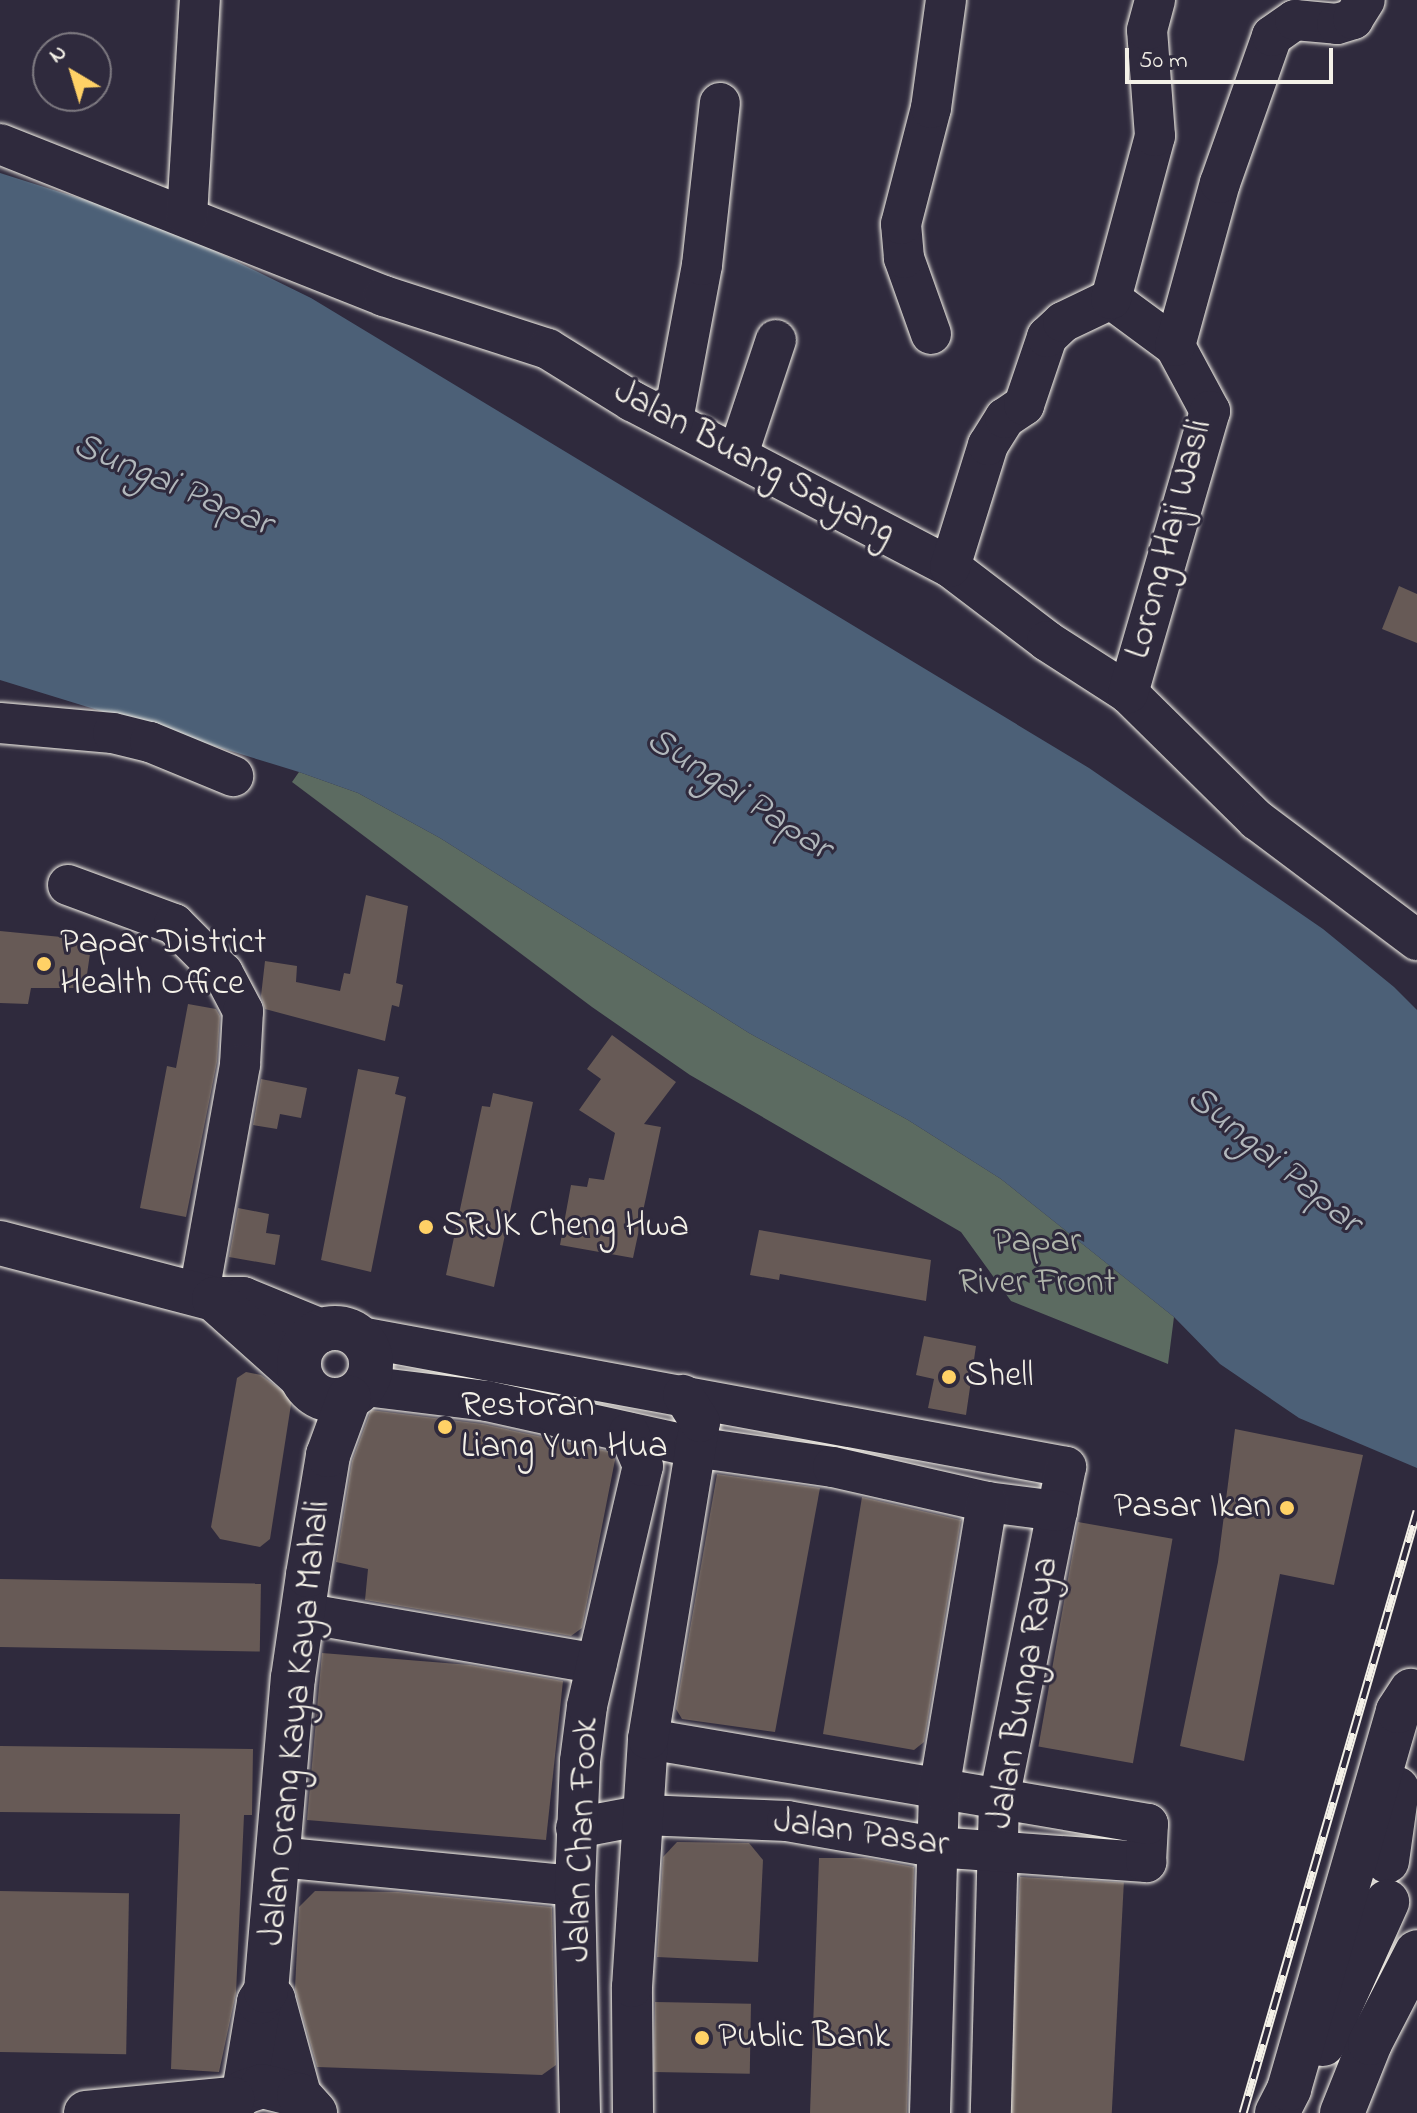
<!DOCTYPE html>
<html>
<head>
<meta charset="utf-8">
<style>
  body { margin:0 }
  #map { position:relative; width:1417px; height:2113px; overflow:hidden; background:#2f2a3d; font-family:"Indie Flower",sans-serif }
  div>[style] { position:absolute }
  .green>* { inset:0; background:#5c6b61 }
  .water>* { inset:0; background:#4c6077 }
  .building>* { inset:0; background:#675a56; transform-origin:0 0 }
  .roads { filter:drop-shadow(0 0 2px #f4f1e8) drop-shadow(0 0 2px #f4f1e8) }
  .minor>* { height:40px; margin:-20px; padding:0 20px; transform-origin:20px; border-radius:20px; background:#2f2a3d }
  .major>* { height:44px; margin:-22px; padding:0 22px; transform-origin:22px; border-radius:22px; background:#2f2a3d }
  .major>.ring { margin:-22px; padding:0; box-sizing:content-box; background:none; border:44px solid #2f2a3d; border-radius:50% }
  .rail>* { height:9px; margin-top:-4.5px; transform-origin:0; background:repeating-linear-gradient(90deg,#2f2a3d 0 18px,#f4f1e8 0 36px); box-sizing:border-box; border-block:2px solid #f4f1e8 }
  .dots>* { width:22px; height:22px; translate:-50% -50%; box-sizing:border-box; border:4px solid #2f2a3d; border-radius:50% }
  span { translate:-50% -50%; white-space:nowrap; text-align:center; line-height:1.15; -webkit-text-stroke:6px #2f2a3d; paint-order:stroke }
  .street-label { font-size:36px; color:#f4f1e8 }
  .poi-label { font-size:36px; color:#f4f1e8 }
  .left { translate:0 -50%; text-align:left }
  .right { translate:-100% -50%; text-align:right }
  .park-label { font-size:36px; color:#b0b5ab }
  .water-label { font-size:38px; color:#b1b7bb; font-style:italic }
  .north { position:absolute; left:32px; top:32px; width:80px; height:80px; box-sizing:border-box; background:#2f2a3d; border:2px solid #7e7a81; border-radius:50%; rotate:322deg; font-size:22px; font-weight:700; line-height:32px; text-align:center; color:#f4f1e8 }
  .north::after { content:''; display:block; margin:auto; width:28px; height:36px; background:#ffd166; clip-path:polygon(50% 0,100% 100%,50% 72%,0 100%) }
  .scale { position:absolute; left:1125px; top:48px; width:208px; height:36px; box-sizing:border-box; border:4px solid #f4f1e8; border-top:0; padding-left:10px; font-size:24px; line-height:28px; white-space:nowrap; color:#f4f1e8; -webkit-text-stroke:6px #2f2a3d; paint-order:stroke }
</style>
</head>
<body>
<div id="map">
  <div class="green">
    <i style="clip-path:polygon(299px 772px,358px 793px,440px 838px,749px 1033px,908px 1120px,1001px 1179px,1174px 1317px,1168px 1364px,1011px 1301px,961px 1232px,690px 1075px,592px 1007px,292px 782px)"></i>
  </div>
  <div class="water">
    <i style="clip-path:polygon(0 173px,158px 223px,311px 298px,1089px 768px,1323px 929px,1394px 987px,1417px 1010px,1417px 1468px,1299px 1418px,1220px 1364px,1174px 1317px,1001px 1179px,908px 1120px,749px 1033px,440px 838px,358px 793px,299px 772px,0 680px)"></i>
  </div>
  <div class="building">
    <i style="clip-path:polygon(1399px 586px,1417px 594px,1417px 643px,1382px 629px)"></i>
    <i style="clip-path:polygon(366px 895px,408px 906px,396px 983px,403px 985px,399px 1007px,392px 1005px,385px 1041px,265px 1009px,261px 996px,265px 961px,297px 966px,296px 982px,340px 991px,344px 973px,350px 974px)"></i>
    <i style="clip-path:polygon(0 931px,92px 940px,85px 988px,31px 988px,28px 1004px,0 1003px)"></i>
    <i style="clip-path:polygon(188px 1004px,216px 1009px,220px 1016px,217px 1062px,186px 1217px,140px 1208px,167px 1066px,176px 1068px)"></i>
    <i style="clip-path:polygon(612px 1035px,676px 1082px,644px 1124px,661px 1127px,633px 1258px,560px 1245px,571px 1185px,587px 1187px,589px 1178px,604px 1180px,615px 1133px,579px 1110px,601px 1079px,587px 1069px)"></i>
    <i style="clip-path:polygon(358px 1069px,399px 1077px,395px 1094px,406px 1097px,371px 1272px,321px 1260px)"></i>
    <i style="clip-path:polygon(261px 1079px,307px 1088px,301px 1118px,280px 1114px,277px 1129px,253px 1125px)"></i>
    <i style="clip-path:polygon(493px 1093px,533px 1102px,494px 1287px,446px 1275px,482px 1106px,490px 1107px)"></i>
    <i style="clip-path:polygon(238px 1208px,269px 1214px,266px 1233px,280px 1235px,275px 1265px,229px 1257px)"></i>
    <i style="clip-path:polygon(759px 1230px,931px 1260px,926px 1301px,780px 1274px,779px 1280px,750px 1275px)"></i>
    <i style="clip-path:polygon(924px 1336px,976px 1346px,966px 1415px,928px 1408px,934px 1379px,916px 1375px)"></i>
    <i style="clip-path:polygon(246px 1372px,261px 1375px,292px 1398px,270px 1539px,260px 1547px,220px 1539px,211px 1527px,237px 1378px)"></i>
    <i style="clip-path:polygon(371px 1410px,483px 1424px,612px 1452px,615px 1460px,582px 1628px,571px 1636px,365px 1600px,368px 1569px,336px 1562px,352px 1461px)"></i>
    <i style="clip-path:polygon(1235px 1429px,1363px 1455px,1334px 1585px,1280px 1574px,1244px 1761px,1180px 1746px,1218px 1562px)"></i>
    <i style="clip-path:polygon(717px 1474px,820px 1488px,775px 1732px,682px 1719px,676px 1709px)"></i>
    <i style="clip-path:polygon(862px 1497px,961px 1520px,924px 1742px,914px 1750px,823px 1734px)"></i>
    <i style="left:1078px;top:1522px;width:96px;height:228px;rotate:10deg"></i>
    <i style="left:0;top:1579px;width:261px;height:68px;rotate:1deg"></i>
    <i style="clip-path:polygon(322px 1653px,470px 1665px,563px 1681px,546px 1840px,307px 1820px)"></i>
    <i style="clip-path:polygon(0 1746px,253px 1749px,252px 1815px,244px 1815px,236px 1993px,219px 2072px,171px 2069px,180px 1814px,0 1812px)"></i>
    <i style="clip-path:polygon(677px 1842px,749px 1843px,763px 1860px,758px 1962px,657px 1957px,663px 1857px)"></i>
    <i style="clip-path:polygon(819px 1858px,866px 1858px,914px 1867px,907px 2113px,810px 2113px)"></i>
    <i style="left:1020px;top:1877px;width:104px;height:236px;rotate:3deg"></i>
    <i style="left:0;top:1891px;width:129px;height:161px;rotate:1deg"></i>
    <i style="clip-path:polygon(315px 1891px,398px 1892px,552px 1907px,556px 2065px,542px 2075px,317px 2067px,295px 1989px,299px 1907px)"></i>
    <i style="left:655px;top:2002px;width:96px;height:70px;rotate:1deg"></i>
  </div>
  <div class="roads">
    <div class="minor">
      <i style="left:0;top:144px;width:413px;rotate:21.6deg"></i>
      <i style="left:384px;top:296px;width:172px;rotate:17.9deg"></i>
      <i style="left:548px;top:349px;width:99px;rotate:31.8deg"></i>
      <i style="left:632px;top:401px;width:359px;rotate:27.6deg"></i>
      <i style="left:950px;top:567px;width:122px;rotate:37.3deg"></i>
      <i style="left:1047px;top:641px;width:96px;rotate:32.7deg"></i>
      <i style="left:1128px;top:693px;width:181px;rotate:44.6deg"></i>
      <i style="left:1257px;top:820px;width:200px;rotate:36.9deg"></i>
      <i style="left:187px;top:216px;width:216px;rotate:-86.6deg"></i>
      <i style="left:1111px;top:299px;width:79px;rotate:36.3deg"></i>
      <i style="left:1175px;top:346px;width:74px;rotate:61.7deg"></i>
      <i style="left:1210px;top:411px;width:294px;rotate:106.2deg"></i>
      <i style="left:931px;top:334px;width:81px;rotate:-109.6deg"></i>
      <i style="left:904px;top:258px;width:34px;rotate:-95deg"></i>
      <i style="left:901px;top:224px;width:120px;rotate:-75.5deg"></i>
      <i style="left:931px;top:108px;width:109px;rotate:-82.1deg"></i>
      <i style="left:1175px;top:346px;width:169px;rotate:-74.6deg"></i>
      <i style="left:1220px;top:183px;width:156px;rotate:-70.5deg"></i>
      <i style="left:1272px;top:36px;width:28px;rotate:-35deg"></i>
      <i style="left:1295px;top:20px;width:42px;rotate:5.4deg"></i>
      <i style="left:1337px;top:24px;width:17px;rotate:-17deg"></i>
      <i style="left:1353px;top:19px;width:22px;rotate:-58deg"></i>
      <i style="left:673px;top:420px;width:158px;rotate:-79.4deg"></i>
      <i style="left:702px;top:265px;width:163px;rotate:-83.7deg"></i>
      <i style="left:738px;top:454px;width:120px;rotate:-71.6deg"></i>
      <i style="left:950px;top:567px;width:128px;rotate:-72.7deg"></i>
      <i style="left:988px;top:445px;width:32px;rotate:-58deg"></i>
      <i style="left:1005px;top:418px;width:23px;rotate:-34deg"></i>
      <i style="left:1024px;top:405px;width:72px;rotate:-71.3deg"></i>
      <i style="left:1047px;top:337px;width:22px;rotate:-43deg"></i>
      <i style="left:1063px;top:322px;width:53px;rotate:-25.6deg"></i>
      <i style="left:1111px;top:299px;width:169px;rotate:-74.9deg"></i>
      <i style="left:1155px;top:136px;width:106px;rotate:-94.3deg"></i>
      <i style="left:1147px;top:30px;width:31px;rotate:-75deg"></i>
      <i style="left:0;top:723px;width:113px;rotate:5.1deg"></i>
      <i style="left:113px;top:733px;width:38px;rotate:14deg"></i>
      <i style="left:150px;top:742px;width:90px;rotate:22.3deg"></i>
      <i style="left:68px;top:885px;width:113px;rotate:20.2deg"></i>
      <i style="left:174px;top:924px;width:69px;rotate:45deg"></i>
      <i style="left:223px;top:973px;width:43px;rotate:62.2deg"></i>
      <i style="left:243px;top:1011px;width:54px;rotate:93.2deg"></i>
      <i style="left:240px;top:1065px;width:233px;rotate:100.2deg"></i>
      <i style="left:360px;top:1337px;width:718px;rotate:10.43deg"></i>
      <i style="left:1066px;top:1467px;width:340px;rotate:101.4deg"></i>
      <i style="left:999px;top:1800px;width:313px;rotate:91.5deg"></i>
      <i style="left:365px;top:1386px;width:123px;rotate:7deg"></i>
      <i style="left:487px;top:1401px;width:212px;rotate:12.5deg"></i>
      <i style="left:694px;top:1447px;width:140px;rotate:8.2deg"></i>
      <i style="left:833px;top:1467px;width:158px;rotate:12.8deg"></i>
      <i style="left:987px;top:1502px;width:71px;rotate:7.3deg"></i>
      <i style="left:303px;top:1613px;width:298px;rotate:9.8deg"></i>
      <i style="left:576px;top:1828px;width:69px;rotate:-10.8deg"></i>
      <i style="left:644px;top:1815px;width:143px;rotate:2.4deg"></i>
      <i style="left:787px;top:1821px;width:150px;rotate:10deg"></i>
      <i style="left:935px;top:1847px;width:212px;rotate:4.1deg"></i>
      <i style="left:1146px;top:1862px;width:38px;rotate:-87deg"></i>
      <i style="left:1148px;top:1824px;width:507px;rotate:-170.35deg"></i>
      <i style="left:279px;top:1857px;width:297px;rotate:5.6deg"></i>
      <i style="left:580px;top:2113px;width:227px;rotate:-91.3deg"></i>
      <i style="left:575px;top:1886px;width:125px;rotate:-87.7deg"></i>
      <i style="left:580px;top:1761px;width:55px;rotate:-82.7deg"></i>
      <i style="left:587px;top:1706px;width:246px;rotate:-76.9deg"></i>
      <i style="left:643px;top:1466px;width:36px;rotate:-113deg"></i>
      <i style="left:633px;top:2113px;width:126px;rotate:-90.5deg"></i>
      <i style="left:632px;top:1987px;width:249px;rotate:-86.3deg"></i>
      <i style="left:648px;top:1739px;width:321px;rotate:-80.7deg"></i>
      <i style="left:700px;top:1422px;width:32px;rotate:-122deg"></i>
      <i style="left:930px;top:2113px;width:323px;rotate:-88.4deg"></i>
      <i style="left:939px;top:1790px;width:292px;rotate:-80.5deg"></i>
    </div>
    <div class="major">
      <i style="left:0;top:1243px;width:221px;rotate:14.7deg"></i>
      <i style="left:214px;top:1299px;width:29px"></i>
      <i style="left:243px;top:1299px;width:84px;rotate:22.3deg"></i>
      <i style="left:214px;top:1299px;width:114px;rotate:41.8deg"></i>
      <i class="ring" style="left:299px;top:1328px;width:28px;height:28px"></i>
      <i style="left:1387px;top:1861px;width:73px;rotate:-82.1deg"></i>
      <i style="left:266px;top:1991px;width:11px;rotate:49deg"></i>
      <i style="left:273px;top:1999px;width:99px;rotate:74.8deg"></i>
      <i style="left:1323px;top:2044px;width:156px;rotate:-65.7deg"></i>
      <i style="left:244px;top:2092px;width:91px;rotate:-80.5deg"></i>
      <i style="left:259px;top:2002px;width:13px;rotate:-58deg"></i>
      <i style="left:266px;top:1991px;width:314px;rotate:-85.1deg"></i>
      <i style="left:293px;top:1678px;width:104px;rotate:-81.7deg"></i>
      <i style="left:308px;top:1575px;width:122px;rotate:-80.5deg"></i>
      <i style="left:328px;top:1455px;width:61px;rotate:-69.8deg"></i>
      <i style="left:223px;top:2111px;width:28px;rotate:-42deg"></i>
      <i style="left:244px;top:2092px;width:19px;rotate:-18deg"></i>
      <i style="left:262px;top:2086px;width:38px;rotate:14deg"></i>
      <i style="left:299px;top:2095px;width:24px;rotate:48deg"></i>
      <i style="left:86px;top:2113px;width:147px;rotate:-5.5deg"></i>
      <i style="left:1277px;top:2113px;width:27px;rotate:-63deg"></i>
      <i style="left:1289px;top:2089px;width:393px;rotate:-73.9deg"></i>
      <i style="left:1398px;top:1711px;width:24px;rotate:-57deg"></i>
      <i style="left:1342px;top:2113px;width:75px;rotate:-68.2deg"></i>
      <i style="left:1370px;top:2043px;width:102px;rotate:-62.7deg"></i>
    </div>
  </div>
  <div class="rail">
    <i style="left:1243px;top:2113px;width:627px;rotate:-73.88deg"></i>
  </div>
  <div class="dots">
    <i style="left:44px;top:964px;background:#ffd166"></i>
    <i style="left:426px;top:1227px;background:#ffd166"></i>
    <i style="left:949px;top:1377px;background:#ffd166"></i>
    <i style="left:445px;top:1427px;background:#ffd166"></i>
    <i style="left:1287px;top:1508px;background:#ffd166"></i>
    <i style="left:702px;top:2038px;background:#ffd166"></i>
  </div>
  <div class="street-label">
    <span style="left:754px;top:463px;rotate:28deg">Jalan Buang Sayang</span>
    <span style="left:1170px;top:539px;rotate:-75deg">Lorong Haji Wasli</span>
    <span style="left:1024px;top:1693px;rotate:-80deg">Jalan Bunga Raya</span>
    <span style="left:296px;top:1723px;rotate:-84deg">Jalan Orang Kaya Kaya Mahali</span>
    <span style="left:861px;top:1834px;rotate:8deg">Jalan Pasar</span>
    <span style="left:583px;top:1840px;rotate:-88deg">Jalan Chan Fook</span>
  </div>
  <div class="poi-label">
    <span class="left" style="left:60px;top:964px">Papar District<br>Health Office</span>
    <span class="left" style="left:442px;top:1227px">SRJK Cheng Hwa</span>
    <span class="left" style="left:965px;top:1377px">Shell</span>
    <span class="left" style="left:461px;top:1427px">Restoran<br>Liang Yun Hua</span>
    <span class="right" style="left:1271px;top:1508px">Pasar Ikan</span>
    <span class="left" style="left:718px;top:2038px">Public Bank</span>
  </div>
  <div class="park-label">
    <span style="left:1037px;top:1263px">Papar<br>River Front</span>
  </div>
  <div class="water-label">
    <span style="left:172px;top:486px;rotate:23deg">Sungai Papar</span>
    <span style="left:738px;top:795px;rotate:33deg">Sungai Papar</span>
    <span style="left:1273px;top:1161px;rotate:39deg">Sungai Papar</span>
  </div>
  <div class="north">N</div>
  <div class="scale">50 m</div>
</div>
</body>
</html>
